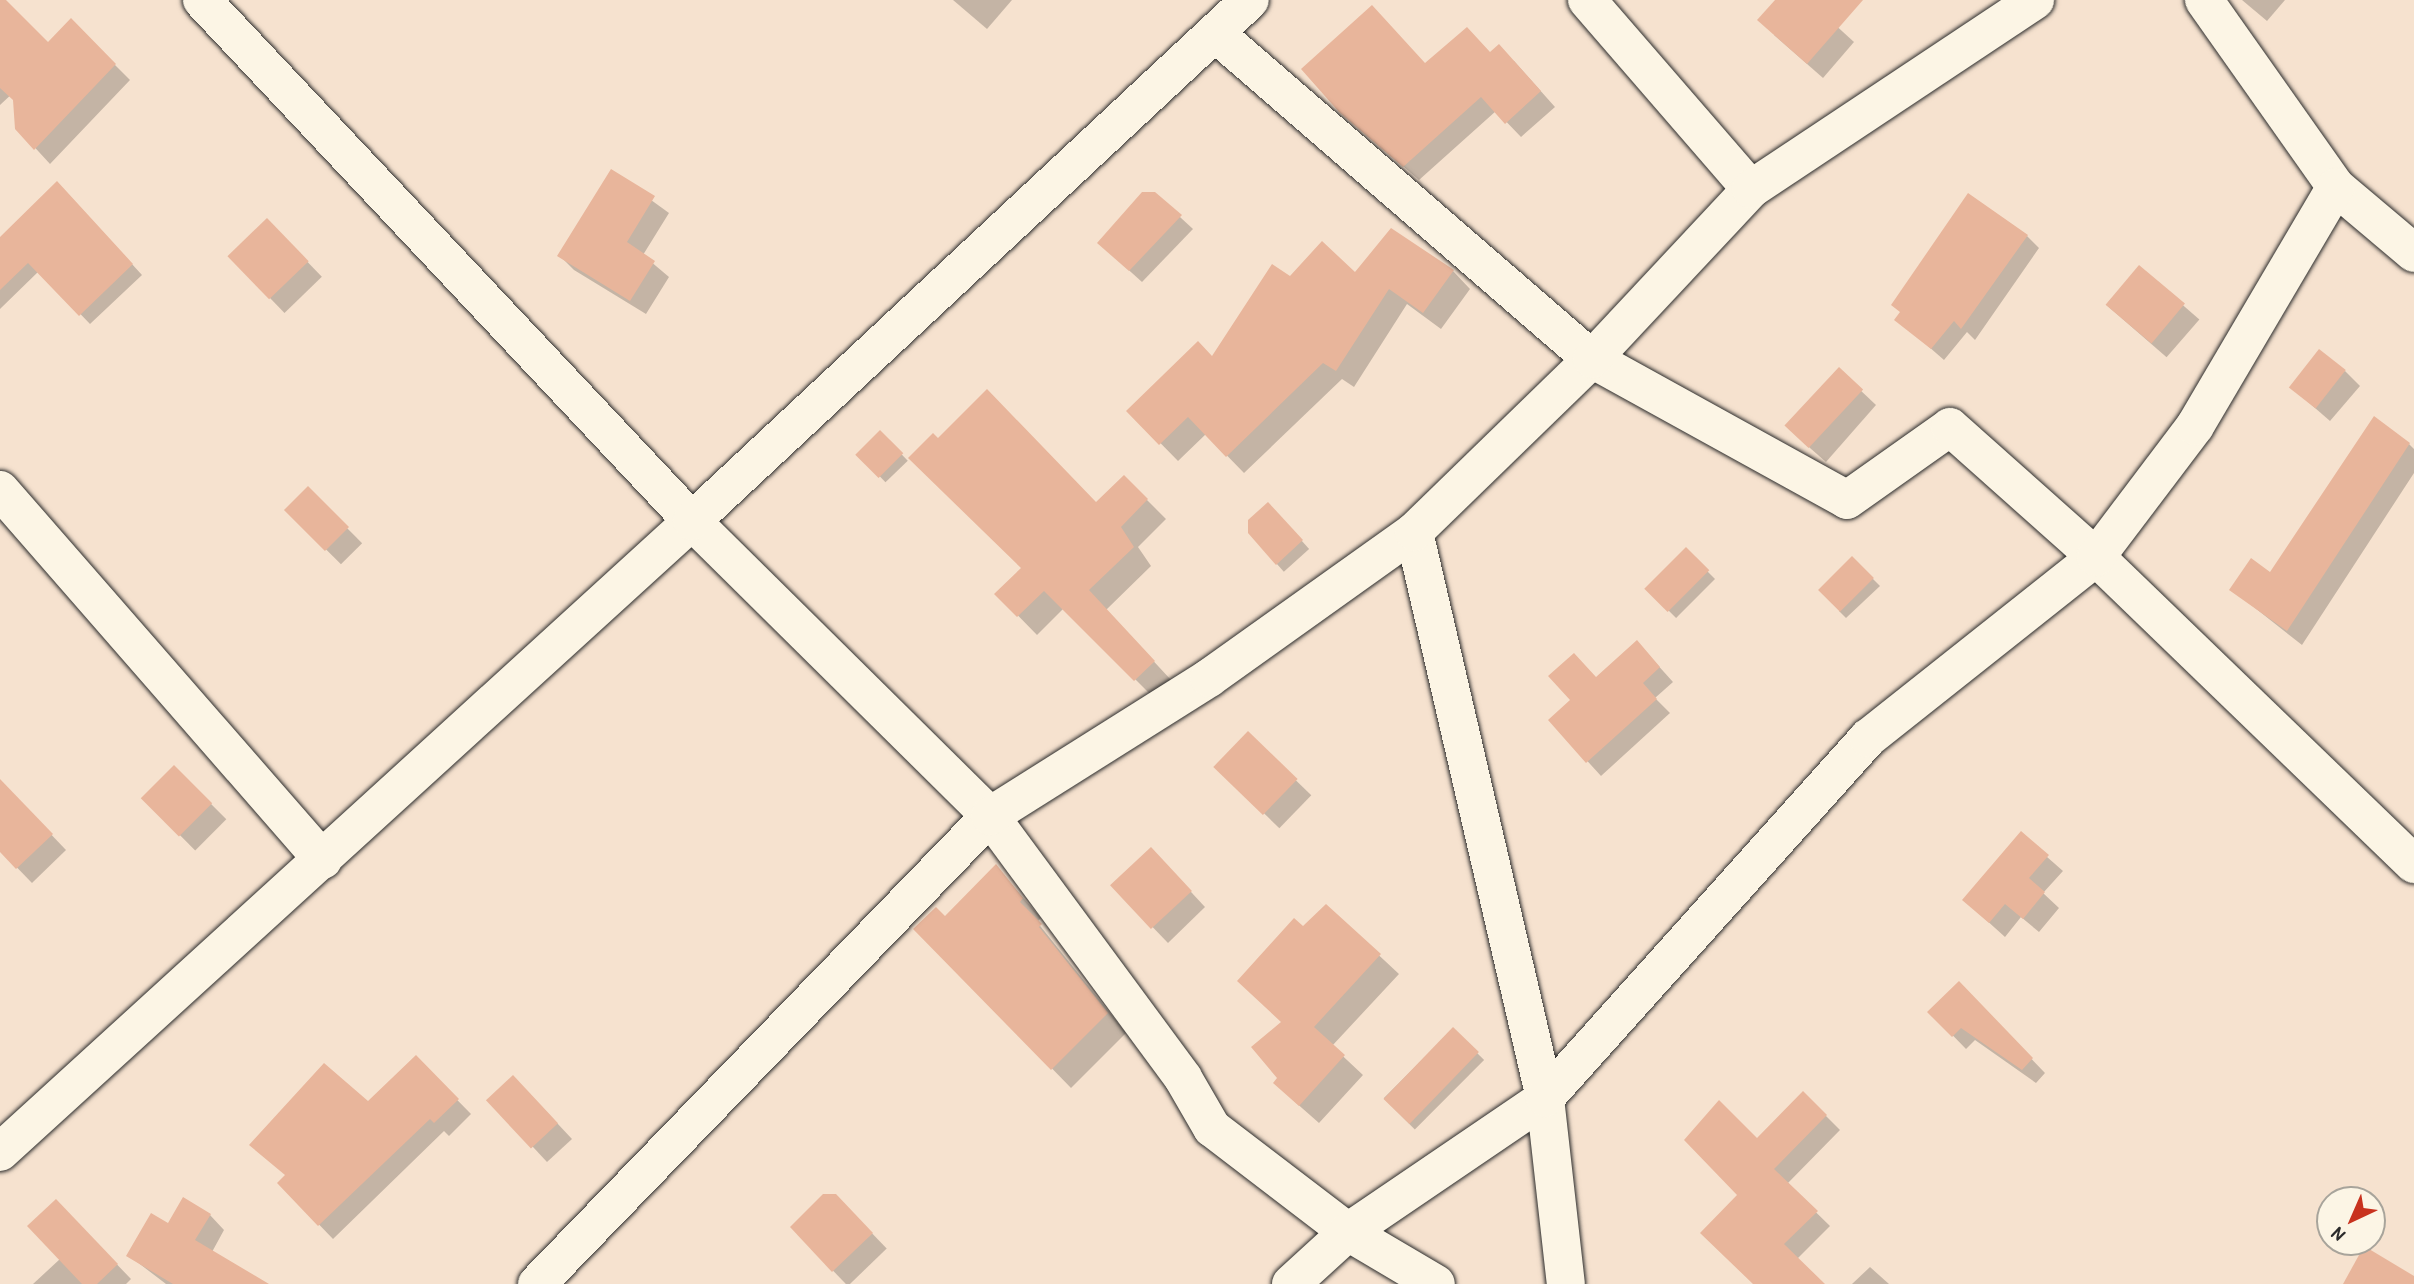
<!DOCTYPE html>
<html>
<head>
<meta charset="utf-8">
<style>
  body { margin:0 }
  #map { position:relative; width:2414px; height:1284px; overflow:hidden; background:#f6e2cf; font-family:"Patrick Hand",sans-serif }
  div>[style] { position:absolute }
  .shadow>* { inset:0; background:#0003; transform-origin:0 0 }
  .building>* { inset:0; background:#e8b59b; transform-origin:0 0 }
  .roads { filter:drop-shadow(0 0 2px #2b2b2b) drop-shadow(0 0 2px #2b2b2b) }
  .minor>* { height:38px; margin:-19px; padding:0 19px; transform-origin:19px; border-radius:19px; background:#fcf5e5 }
  span { translate:-50% -50%; white-space:nowrap; text-align:center; line-height:1.15; -webkit-text-stroke:5px #fcf5e5; paint-order:stroke }
  .north { position:absolute; left:2316px; top:1186px; width:70px; height:70px; box-sizing:border-box; background:#fcf5e5; border:2px solid #a8a49b; border-radius:50%; rotate:224deg; font-size:19px; font-weight:700; line-height:28px; text-align:center; color:#2b2b2b }
  .north::after { content:''; display:block; margin:auto; width:24px; height:32px; background:#c8321e; clip-path:polygon(50% 0,100% 100%,50% 72%,0 100%) }
</style>
</head>
<body>
<div id="map">
  <div class="shadow">
    <i style="clip-path:polygon(0 0,5px 0,48px 44px,71px 21px,130px 80px,50px 164px,17px 128px,14px 92px,0 105px)"></i>
    <i style="clip-path:polygon(953px 0,1012px 0,987px 29px)"></i>
    <i style="clip-path:polygon(1777px 0,1808px 0,1854px 42px,1823px 78px,1774px 35px)"></i>
    <i style="clip-path:polygon(2242px 0,2285px 0,2267px 21px)"></i>
    <i style="clip-path:polygon(1491px 54px,1514px 61px,1555px 107px,1521px 137px,1496px 111px,1419px 180px,1357px 126px)"></i>
    <i style="clip-path:polygon(611px 171px,669px 213px,643px 255px,669px 277px,646px 314px,574px 270px,559px 255px)"></i>
    <i style="clip-path:polygon(67px 193px,142px 275px,90px 324px,39px 271px,0 309px,0 238px)"></i>
    <i style="clip-path:polygon(1155px 194px,1193px 229px,1142px 282px,1112px 255px)"></i>
    <i style="left:267px;top:220px;width:79px;height:52px;rotate:46deg"></i>
    <i style="clip-path:polygon(2027px 236px,2039px 248px,1975px 340px,1967px 332px,1944px 360px,1897px 319px)"></i>
    <i style="left:2139px;top:267px;width:80px;height:50px;rotate:41deg"></i>
    <i style="clip-path:polygon(1453px 271px,1470px 289px,1441px 329px,1407px 304px,1354px 387px,1342px 379px,1244px 473px,1206px 434px,1178px 461px,1129px 411px,1212px 359px,1290px 278px)"></i>
    <i style="clip-path:polygon(1839px 370px,1876px 405px,1826px 462px,1802px 441px)"></i>
    <i style="clip-path:polygon(2345px 371px,2360px 386px,2330px 421px,2292px 388px)"></i>
    <i style="left:880px;top:432px;width:40px;height:31px;rotate:46deg"></i>
    <i style="clip-path:polygon(938px 441px,1096px 505px,1124px 477px,1166px 519px,1138px 547px,1151px 566px,1106px 610px,1172px 681px,1154px 698px,1064px 608px,1037px 635px,997px 594px,1023px 568px)"></i>
    <i style="clip-path:polygon(2409px 444px,2414px 449px,2414px 473px,2302px 645px,2231px 589px,2271px 574px)"></i>
    <i style="left:307px;top:488px;width:78px;height:30px;rotate:45deg"></i>
    <i style="left:1275px;top:511px;width:51px;height:34px;rotate:48deg"></i>
    <i style="left:1686px;top:550px;width:41px;height:55px;rotate:45deg"></i>
    <i style="clip-path:polygon(1852px 558px,1880px 586px,1846px 618px,1839px 611px)"></i>
    <i style="clip-path:polygon(1637px 642px,1673px 682px,1655px 698px,1670px 713px,1601px 776px,1550px 720px)"></i>
    <i style="left:1248px;top:734px;width:88px;height:46px;rotate:44deg"></i>
    <i style="left:174px;top:767px;width:74px;height:44px;rotate:45deg"></i>
    <i style="clip-path:polygon(0 781px,66px 850px,32px 883px,0 850px)"></i>
    <i style="clip-path:polygon(2021px 834px,2063px 871px,2043px 893px,2059px 908px,2039px 932px,2021px 917px,2005px 937px,1964px 900px)"></i>
    <i style="clip-path:polygon(1165px 864px,1205px 907px,1168px 943px,1113px 886px)"></i>
    <i style="clip-path:polygon(996px 867px,1041px 918px,1037px 922px,1126px 1033px,1071px 1088px,916px 929px,945px 918px)"></i>
    <i style="clip-path:polygon(1326px 906px,1399px 974px,1332px 1046px,1363px 1075px,1319px 1123px,1294px 1101px,1279px 1078px,1282px 1023px)"></i>
    <i style="clip-path:polygon(1959px 984px,2045px 1073px,2036px 1083px,1975px 1040px,1966px 1049px,1930px 1012px)"></i>
    <i style="left:1453px;top:1029px;width:44px;height:98px;rotate:45deg"></i>
    <i style="clip-path:polygon(416px 1058px,471px 1114px,449px 1136px,444px 1131px,333px 1239px,279px 1183px)"></i>
    <i style="clip-path:polygon(528px 1092px,572px 1139px,547px 1162px,489px 1100px)"></i>
    <i style="clip-path:polygon(1803px 1093px,1840px 1130px,1787px 1184px,1830px 1226px,1797px 1259px,1810px 1284px,1755px 1284px,1740px 1195px,1757px 1141px)"></i>
    <i style="left:836px;top:1196px;width:73px;height:54px;rotate:46deg"></i>
    <i style="clip-path:polygon(56px 1201px,131px 1279px,126px 1284px,33px 1284px,60px 1259px)"></i>
    <i style="clip-path:polygon(210px 1215px,224px 1230px,212px 1252px,261px 1284px,166px 1284px,128px 1255px,169px 1225px)"></i>
    <i style="clip-path:polygon(1870px 1267px,1889px 1284px,1852px 1284px)"></i>
  </div>
  <div class="building">
    <i style="clip-path:polygon(0 0,6px 0,48px 42px,71px 18px,116px 64px,34px 150px,15px 129px,13px 100px,0 88px)"></i>
    <i style="clip-path:polygon(1775px 0,1863px 0,1807px 64px,1757px 20px)"></i>
    <i style="clip-path:polygon(1372px 5px,1425px 63px,1467px 27px,1490px 52px,1499px 44px,1541px 91px,1505px 124px,1481px 97px,1403px 167px,1339px 112px,1301px 69px)"></i>
    <i style="clip-path:polygon(611px 169px,655px 196px,627px 242px,655px 261px,630px 301px,557px 256px)"></i>
    <i style="clip-path:polygon(57px 181px,133px 264px,79px 316px,28px 263px,0 290px,0 237px)"></i>
    <i style="clip-path:polygon(1142px 192px,1155px 192px,1182px 215px,1129px 271px,1097px 243px)"></i>
    <i style="clip-path:polygon(1968px 193px,2028px 235px,1961px 329px,1954px 321px,1931px 349px,1894px 320px,1900px 312px,1891px 305px)"></i>
    <i style="left:267px;top:218px;width:60px;height:55px;rotate:46deg"></i>
    <i style="clip-path:polygon(1391px 228px,1454px 270px,1423px 313px,1389px 289px,1336px 371px,1323px 363px,1226px 457px,1188px 417px,1159px 445px,1126px 411px,1198px 341px,1212px 356px,1272px 264px,1290px 276px,1322px 241px,1355px 272px)"></i>
    <i style="left:2139px;top:265px;width:60px;height:52px;rotate:40deg"></i>
    <i style="left:2319px;top:349px;width:34px;height:49px;rotate:38deg"></i>
    <i style="left:1839px;top:367px;width:33px;height:80px;rotate:43deg"></i>
    <i style="clip-path:polygon(987px 389px,1096px 502px,1124px 475px,1148px 499px,1121px 527px,1134px 547px,1089px 590px,1155px 661px,1134px 681px,1044px 591px,1017px 617px,994px 594px,1021px 568px,908px 458px,933px 433px,938px 438px)"></i>
    <i style="clip-path:polygon(2374px 416px,2410px 443px,2287px 631px,2229px 590px,2251px 558px,2270px 572px)"></i>
    <i style="left:880px;top:430px;width:33px;height:35px;rotate:45deg"></i>
    <i style="left:308px;top:486px;width:58px;height:34px;rotate:45deg"></i>
    <i style="clip-path:polygon(1268px 502px,1303px 540px,1276px 565px,1248px 533px,1248px 520px)"></i>
    <i style="left:1686px;top:547px;width:33px;height:59px;rotate:45deg"></i>
    <i style="left:1852px;top:556px;width:31px;height:48px;rotate:45deg"></i>
    <i style="clip-path:polygon(1637px 640px,1660px 667px,1643px 683px,1657px 699px,1586px 763px,1548px 720px,1570px 700px,1548px 676px,1574px 653px,1596px 677px)"></i>
    <i style="left:1248px;top:731px;width:69px;height:50px;rotate:44deg"></i>
    <i style="left:174px;top:765px;width:54px;height:47px;rotate:45deg"></i>
    <i style="clip-path:polygon(0 779px,53px 834px,16px 869px,0 852px)"></i>
    <i style="clip-path:polygon(2021px 831px,2049px 855px,2029px 878px,2045px 892px,2023px 919px,2005px 904px,1989px 923px,1962px 900px)"></i>
    <i style="left:1151px;top:847px;width:60px;height:56px;rotate:47deg"></i>
    <i style="clip-path:polygon(996px 864px,1023px 898px,1020px 902px,1042px 924px,1039px 927px,1108px 1013px,1051px 1070px,913px 929px,936px 907px,945px 916px)"></i>
    <i style="clip-path:polygon(1326px 904px,1381px 954px,1314px 1027px,1345px 1055px,1299px 1106px,1273px 1083px,1277px 1078px,1251px 1047px,1281px 1022px,1237px 981px,1294px 918px,1303px 926px)"></i>
    <i style="clip-path:polygon(1959px 981px,2033px 1058px,2022px 1070px,1961px 1028px,1952px 1037px,1927px 1012px)"></i>
    <i style="left:1453px;top:1027px;width:36px;height:100px;rotate:44deg"></i>
    <i style="clip-path:polygon(416px 1055px,459px 1099px,434px 1123px,430px 1119px,318px 1226px,277px 1183px,285px 1175px,249px 1145px,324px 1063px,368px 1101px)"></i>
    <i style="left:513px;top:1075px;width:66px;height:37px;rotate:47deg"></i>
    <i style="clip-path:polygon(1803px 1091px,1827px 1115px,1774px 1169px,1818px 1211px,1784px 1244px,1825px 1284px,1753px 1284px,1700px 1233px,1737px 1195px,1684px 1140px,1719px 1100px,1757px 1138px)"></i>
    <i style="clip-path:polygon(823px 1194px,836px 1194px,873px 1233px,832px 1272px,790px 1227px)"></i>
    <i style="clip-path:polygon(183px 1197px,211px 1214px,195px 1240px,269px 1284px,173px 1284px,126px 1256px,151px 1213px,168px 1223px)"></i>
    <i style="clip-path:polygon(56px 1199px,118px 1264px,97px 1284px,82px 1284px,27px 1226px)"></i>
    <i style="clip-path:polygon(2364px 1246px,2414px 1276px,2414px 1284px,2343px 1284px)"></i>
  </div>
  <div class="roads">
    <div class="minor">
      <i style="left:202px;top:0;width:715px;rotate:46.76deg"></i>
      <i style="left:692px;top:521px;width:419px;rotate:44.7deg"></i>
      <i style="left:990px;top:816px;width:325px;rotate:53.6deg"></i>
      <i style="left:1183px;top:1078px;width:58px;rotate:59.9deg"></i>
      <i style="left:1212px;top:1128px;width:171px;rotate:37.4deg"></i>
      <i style="left:1348px;top:1232px;width:102px;rotate:30.6deg"></i>
      <i style="left:1587px;top:0;width:250px;rotate:49.1deg"></i>
      <i style="left:2204px;top:0;width:229px;rotate:54.8deg"></i>
      <i style="left:2336px;top:187px;width:102px;rotate:40.2deg"></i>
      <i style="left:1215px;top:33px;width:498px;rotate:40.9deg"></i>
      <i style="left:1592px;top:359px;width:291px;rotate:28.9deg"></i>
      <i style="left:1847px;top:500px;width:126px;rotate:-35.3deg"></i>
      <i style="left:1950px;top:427px;width:195px;rotate:41.7deg"></i>
      <i style="left:2096px;top:557px;width:442px;rotate:44deg"></i>
      <i style="left:0;top:490px;width:491px;rotate:48.9deg"></i>
      <i style="left:1414px;top:532px;width:581px;rotate:76.97deg"></i>
      <i style="left:1545px;top:1098px;width:187px;rotate:83.6deg"></i>
      <i style="left:0;top:1152px;width:936px;rotate:-42.36deg"></i>
      <i style="left:692px;top:521px;width:763px;rotate:-43.04deg"></i>
      <i style="left:537px;top:1284px;width:651px;rotate:-45.93deg"></i>
      <i style="left:990px;top:816px;width:259px;rotate:-32.2deg"></i>
      <i style="left:1209px;top:678px;width:252px;rotate:-35.5deg"></i>
      <i style="left:1414px;top:532px;width:248px;rotate:-44.2deg"></i>
      <i style="left:1592px;top:359px;width:233px;rotate:-46.9deg"></i>
      <i style="left:1751px;top:189px;width:341px;rotate:-33.6deg"></i>
      <i style="left:1291px;top:1284px;width:77px;rotate:-42.4deg"></i>
      <i style="left:1348px;top:1232px;width:238px;rotate:-34.2deg"></i>
      <i style="left:1545px;top:1098px;width:484px;rotate:-48.1deg"></i>
      <i style="left:1868px;top:738px;width:291px;rotate:-38.4deg"></i>
      <i style="left:2096px;top:557px;width:164px;rotate:-52.9deg"></i>
      <i style="left:2195px;top:426px;width:277px;rotate:-59.5deg"></i>
    </div>
  </div>
  <div class="north">N</div>
</div>
</body>
</html>
